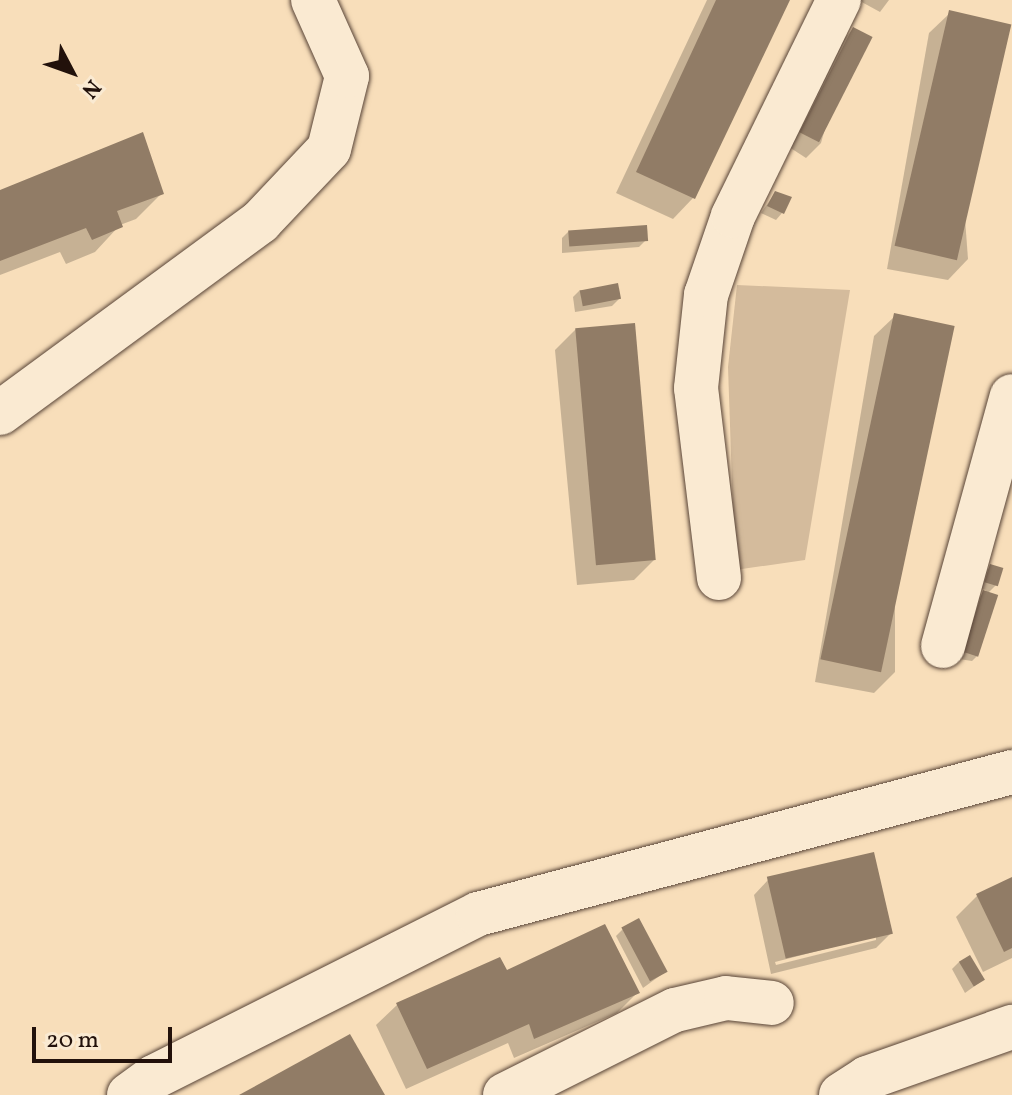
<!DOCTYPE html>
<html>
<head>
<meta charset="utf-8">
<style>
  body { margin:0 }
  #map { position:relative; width:1012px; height:1095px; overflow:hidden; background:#f8deba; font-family:Vollkorn,serif }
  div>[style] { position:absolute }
  .green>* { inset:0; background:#d4bb9c }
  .shadow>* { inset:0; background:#0003 }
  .building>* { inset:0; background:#917c66; transform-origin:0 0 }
  .roads { filter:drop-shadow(0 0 2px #584437) drop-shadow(0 0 2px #584437) }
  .minor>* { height:44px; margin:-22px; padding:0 22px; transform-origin:22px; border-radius:22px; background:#faead2 }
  span { translate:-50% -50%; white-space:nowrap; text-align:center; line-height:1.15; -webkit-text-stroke:7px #faead2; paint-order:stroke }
  .north { position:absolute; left:32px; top:32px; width:80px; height:80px; -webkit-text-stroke:6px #faead2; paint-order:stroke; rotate:131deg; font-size:22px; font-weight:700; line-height:32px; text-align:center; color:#22110b }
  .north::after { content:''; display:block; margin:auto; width:28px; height:36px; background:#22110b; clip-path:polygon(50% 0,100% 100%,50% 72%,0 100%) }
  .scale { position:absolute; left:32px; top:1027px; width:140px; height:36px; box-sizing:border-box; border:4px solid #22110b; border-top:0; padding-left:10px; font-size:24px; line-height:28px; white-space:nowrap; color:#22110b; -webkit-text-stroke:6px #faead2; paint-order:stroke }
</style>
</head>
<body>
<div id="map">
  <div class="green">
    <i style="clip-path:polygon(737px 285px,850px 290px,805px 560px,735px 570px,728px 367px)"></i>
  </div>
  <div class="shadow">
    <i style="clip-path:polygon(707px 0,788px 0,693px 198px,673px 219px,616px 193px)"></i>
    <i style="clip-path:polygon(858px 0,889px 0,880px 12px)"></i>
    <i style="clip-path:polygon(950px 13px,968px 259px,948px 280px,887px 269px,929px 33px)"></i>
    <i style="clip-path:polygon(853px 29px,821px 143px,806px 158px,789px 147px,839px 44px)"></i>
    <i style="clip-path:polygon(0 192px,162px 193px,136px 219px,120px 225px,95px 252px,66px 264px,60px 252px,0 275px)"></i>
    <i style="clip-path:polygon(775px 193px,782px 213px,776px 220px,761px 213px)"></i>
    <i style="clip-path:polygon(569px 231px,646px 240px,639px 247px,562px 253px,562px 238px)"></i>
    <i style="clip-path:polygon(580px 290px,619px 299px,612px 306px,575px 312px,573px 297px)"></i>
    <i style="clip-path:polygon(895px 316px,895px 672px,874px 693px,815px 682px,874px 336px)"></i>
    <i style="clip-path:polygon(576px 329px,655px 559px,634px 580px,577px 585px,555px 350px)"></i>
    <i style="clip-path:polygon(991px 566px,997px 584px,987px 594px,979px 654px,972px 661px,959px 659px,976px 600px,986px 590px,979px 589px,984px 573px)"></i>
    <i style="clip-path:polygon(1012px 879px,1012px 958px,983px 972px,956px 917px,977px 896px)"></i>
    <i style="clip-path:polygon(evenodd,768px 880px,891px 933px,876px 948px,771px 974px,754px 895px,768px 880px,876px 936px,876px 940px,776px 965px,775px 962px,876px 936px)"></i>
    <i style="clip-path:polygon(623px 929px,665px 972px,643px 988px,616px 936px)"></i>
    <i style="clip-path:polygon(959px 962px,983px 980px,965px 993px,952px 969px)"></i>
    <i style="clip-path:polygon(506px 973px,638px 992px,617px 1013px,514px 1058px,508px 1043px,406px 1089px,376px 1025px,397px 1005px)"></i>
  </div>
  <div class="building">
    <i style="clip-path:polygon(716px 0,790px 0,695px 199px,636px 172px)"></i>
    <i style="left:949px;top:10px;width:64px;height:242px;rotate:13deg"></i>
    <i style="left:853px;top:27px;width:22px;height:118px;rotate:27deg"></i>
    <i style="clip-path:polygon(143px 132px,164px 194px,117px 211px,123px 227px,92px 240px,86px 228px,0 261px,0 190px)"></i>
    <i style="clip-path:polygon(775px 191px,792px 197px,784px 214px,767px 206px)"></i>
    <i style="left:647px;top:225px;width:16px;height:79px;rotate:86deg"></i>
    <i style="left:618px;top:283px;width:16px;height:39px;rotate:79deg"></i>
    <i style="left:894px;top:313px;width:62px;height:354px;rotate:12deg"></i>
    <i style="left:635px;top:323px;width:238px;height:60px;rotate:85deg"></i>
    <i style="left:990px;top:564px;width:14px;height:19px;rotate:17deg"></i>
    <i style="left:983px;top:590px;width:16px;height:65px;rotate:18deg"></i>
    <i style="left:874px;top:852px;width:84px;height:110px;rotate:77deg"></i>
    <i style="clip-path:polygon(1012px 877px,1012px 948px,1004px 952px,976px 894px)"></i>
    <i style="left:639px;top:918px;width:61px;height:20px;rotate:62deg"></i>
    <i style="clip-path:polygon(605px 924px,640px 993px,534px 1039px,529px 1024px,427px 1069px,396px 1003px,500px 957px,507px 970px)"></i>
    <i style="left:970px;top:955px;width:29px;height:13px;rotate:59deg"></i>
    <i style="clip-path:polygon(350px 1034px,385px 1095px,239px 1095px)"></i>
  </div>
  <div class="roads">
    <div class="minor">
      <i style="left:0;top:413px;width:323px;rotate:-36.3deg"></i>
      <i style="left:260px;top:222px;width:100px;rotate:-46.6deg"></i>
      <i style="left:329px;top:149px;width:75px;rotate:-76.1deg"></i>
      <i style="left:347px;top:76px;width:83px;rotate:-114.1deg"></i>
      <i style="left:719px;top:578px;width:191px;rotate:-96.9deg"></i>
      <i style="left:696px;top:388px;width:94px;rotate:-83.9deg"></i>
      <i style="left:706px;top:295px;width:83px;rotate:-71.1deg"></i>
      <i style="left:733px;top:216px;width:241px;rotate:-63.9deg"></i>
      <i style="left:943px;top:646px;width:259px;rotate:-74.6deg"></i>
      <i style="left:129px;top:1095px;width:31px;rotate:-36deg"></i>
      <i style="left:154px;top:1077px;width:363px;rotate:-26.7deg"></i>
      <i style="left:478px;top:914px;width:553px;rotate:-14.89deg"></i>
      <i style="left:505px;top:1095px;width:190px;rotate:-26.6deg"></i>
      <i style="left:675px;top:1010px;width:52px;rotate:-13.2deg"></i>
      <i style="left:726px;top:998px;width:46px;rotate:6.2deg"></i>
      <i style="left:841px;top:1095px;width:31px;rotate:-33deg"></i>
      <i style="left:867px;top:1078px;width:154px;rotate:-19.4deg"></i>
    </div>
  </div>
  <div class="north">N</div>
  <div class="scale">20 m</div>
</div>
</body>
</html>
